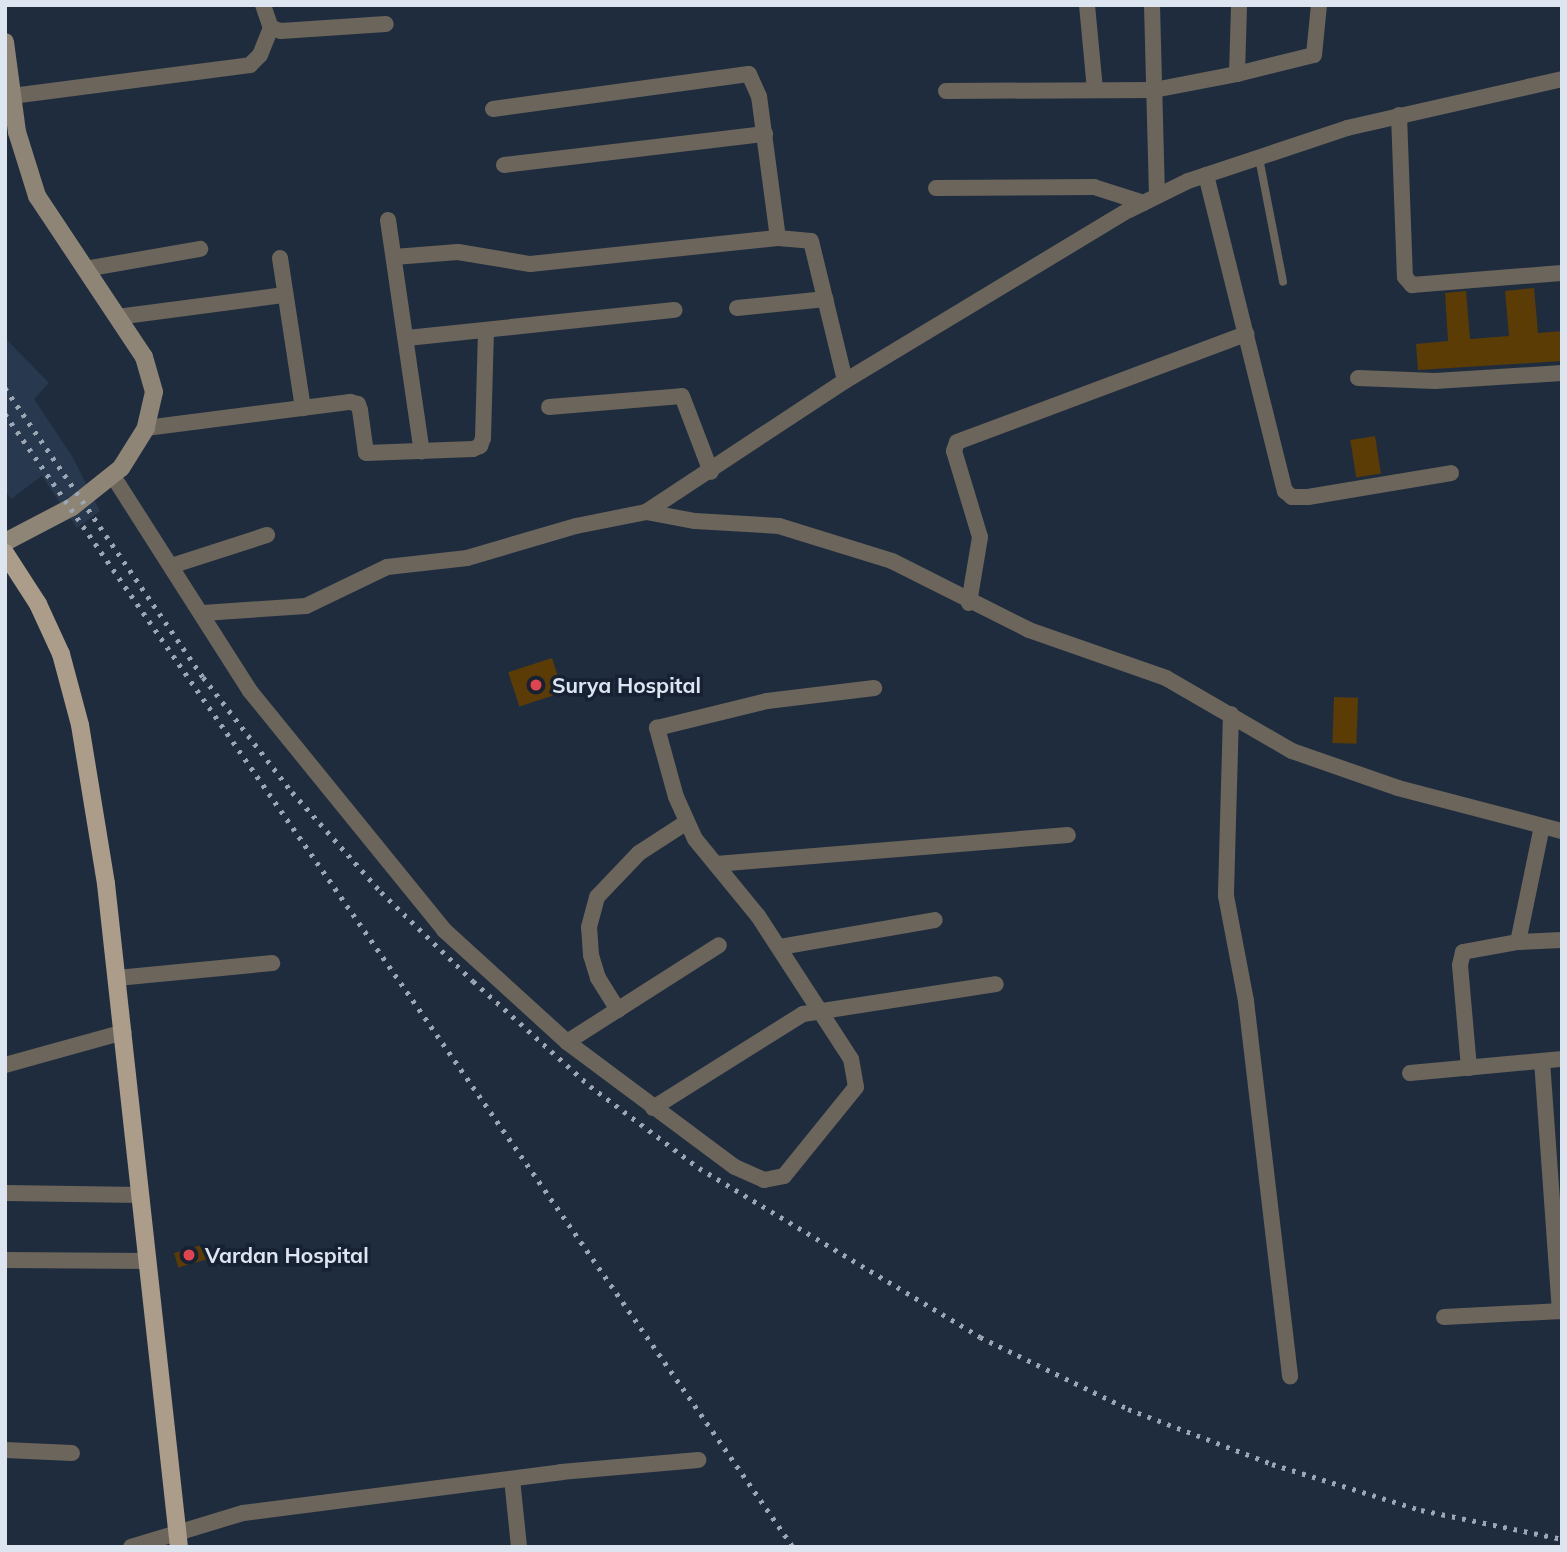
<!DOCTYPE html>
<html>
<head>
<meta charset="utf-8">
<style>
  body { margin:0 }
  #map { position:relative; width:1567px; height:1552px; overflow:hidden; background:#1f2c3e; font-family:Mulish,sans-serif }
  div>[style] { position:absolute }
  .built>* { inset:0; background:#28384e }
  .building>* { inset:0; background:#5b3c05; transform-origin:0 0 }
  .lane>* { height:8px; margin:-4px; padding:0 4px; transform-origin:4px; border-radius:4px; background:#6b655b }
  .street>* { height:16px; margin:-8px; padding:0 8px; transform-origin:8px; border-radius:8px; background:#6b655b }
  .secondary>* { height:18px; margin:-9px; padding:0 9px; transform-origin:9px; border-radius:9px; background:#8f8576 }
  .primary>* { height:18px; margin:-9px; padding:0 9px; transform-origin:9px; border-radius:9px; background:#ab9d8a }
  .rail>* { height:5px; margin-top:-2.5px; transform-origin:0; background:repeating-linear-gradient(90deg,#9ca6b4 0 3.5px,transparent 0 10.5px) }
  .dots>* { width:19px; height:19px; translate:-50% -50%; box-sizing:border-box; border:4px solid #162233; border-radius:50% }
  span { translate:-50% -50%; white-space:nowrap; text-align:center; line-height:1.15; -webkit-text-stroke:7px #162233; paint-order:stroke }
  .poi-label { font-size:21px; color:#dde5f1; font-weight:700 }
  .left { translate:0 -50%; text-align:left }
  .frame { position:absolute; inset:0; border:7px solid #dde5f1; pointer-events:none }
</style>
</head>
<body>
<div id="map">
  <div class="built">
    <i style="clip-path:polygon(5px 338px,49px 383px,34px 399px,72px 456px,100px 511px,77px 528px,42px 476px,11px 499px,5px 490px)"></i>
  </div>
  <div class="building">
    <i style="clip-path:polygon(1534px 288px,1538px 333px,1562px 331px,1562px 361px,1418px 370px,1416px 344px,1448px 341px,1445px 293px,1466px 291px,1470px 339px,1509px 336px,1505px 291px)"></i>
    <i style="left:1375px;top:436px;width:38px;height:25px;rotate:81deg"></i>
    <i style="left:552px;top:658px;width:36px;height:46px;rotate:72deg"></i>
    <i style="left:1334px;top:697px;width:24px;height:46px;rotate:2deg"></i>
    <i style="left:202px;top:1245px;width:15px;height:29px;rotate:74deg"></i>
  </div>
  <div class="lane">
    <i style="left:1259px;top:158px;width:126px;rotate:79deg"></i>
  </div>
  <div class="street">
    <i style="left:263px;top:5px;width:24px;rotate:71deg"></i>
    <i style="left:271px;top:28px;width:10px;rotate:17deg"></i>
    <i style="left:281px;top:31px;width:105px;rotate:-3.8deg"></i>
    <i style="left:1087px;top:5px;width:85px;rotate:84.6deg"></i>
    <i style="left:1152px;top:5px;width:191px;rotate:88.5deg"></i>
    <i style="left:1237px;top:74px;width:79px;rotate:-13.9deg"></i>
    <i style="left:1314px;top:55px;width:50px;rotate:-84.3deg"></i>
    <i style="left:946px;top:91px;width:208px;rotate:-0.3deg"></i>
    <i style="left:1154px;top:90px;width:85px;rotate:-10.9deg"></i>
    <i style="left:1237px;top:74px;width:69px;rotate:-88.3deg"></i>
    <i style="left:12px;top:96px;width:240px;rotate:-7.4deg"></i>
    <i style="left:250px;top:65px;width:14px;rotate:-45deg"></i>
    <i style="left:260px;top:55px;width:29px;rotate:-68deg"></i>
    <i style="left:493px;top:109px;width:258px;rotate:-7.8deg"></i>
    <i style="left:749px;top:74px;width:24px;rotate:66deg"></i>
    <i style="left:759px;top:96px;width:143px;rotate:82.4deg"></i>
    <i style="left:1399px;top:115px;width:162px;rotate:87.9deg"></i>
    <i style="left:1405px;top:277px;width:11px;rotate:49deg"></i>
    <i style="left:1412px;top:285px;width:150px;rotate:-4.6deg"></i>
    <i style="left:504px;top:165px;width:263px;rotate:-6.8deg"></i>
    <i style="left:1206px;top:175px;width:326px;rotate:76deg"></i>
    <i style="left:1285px;top:491px;width:9px;rotate:41deg"></i>
    <i style="left:1292px;top:497px;width:16px"></i>
    <i style="left:1308px;top:497px;width:145px;rotate:-9.5deg"></i>
    <i style="left:936px;top:188px;width:158px;rotate:-0.4deg"></i>
    <i style="left:1094px;top:187px;width:52px;rotate:17.7deg"></i>
    <i style="left:388px;top:220px;width:234px;rotate:81.7deg"></i>
    <i style="left:394px;top:257px;width:64px;rotate:-4.5deg"></i>
    <i style="left:458px;top:252px;width:73px;rotate:9.5deg"></i>
    <i style="left:530px;top:264px;width:249px;rotate:-6deg"></i>
    <i style="left:778px;top:238px;width:33px;rotate:5deg"></i>
    <i style="left:811px;top:241px;width:144px;rotate:76.3deg"></i>
    <i style="left:280px;top:258px;width:152px;rotate:81.3deg"></i>
    <i style="left:85px;top:269px;width:117px;rotate:-9.9deg"></i>
    <i style="left:737px;top:308px;width:89px;rotate:-5.8deg"></i>
    <i style="left:117px;top:317px;width:169px;rotate:-7.5deg"></i>
    <i style="left:407px;top:338px;width:269px;rotate:-6deg"></i>
    <i style="left:1358px;top:378px;width:77px;rotate:2.2deg"></i>
    <i style="left:1435px;top:381px;width:127px;rotate:-3.6deg"></i>
    <i style="left:549px;top:407px;width:133px;rotate:-4.7deg"></i>
    <i style="left:682px;top:396px;width:81px;rotate:69.1deg"></i>
    <i style="left:146px;top:428px;width:206px;rotate:-7.3deg"></i>
    <i style="left:350px;top:402px;width:8px;rotate:14deg"></i>
    <i style="left:358px;top:404px;width:6px;rotate:72deg"></i>
    <i style="left:360px;top:410px;width:43px;rotate:82.1deg"></i>
    <i style="left:366px;top:453px;width:107px;rotate:-2.1deg"></i>
    <i style="left:473px;top:449px;width:8px;rotate:-23deg"></i>
    <i style="left:480px;top:446px;width:9px;rotate:-69deg"></i>
    <i style="left:483px;top:438px;width:106px;rotate:-88.4deg"></i>
    <i style="left:113px;top:476px;width:255px;rotate:57.5deg"></i>
    <i style="left:250px;top:691px;width:308px;rotate:50.9deg"></i>
    <i style="left:444px;top:930px;width:166px;rotate:42.3deg"></i>
    <i style="left:567px;top:1042px;width:209px;rotate:36.7deg"></i>
    <i style="left:735px;top:1167px;width:32px;rotate:24deg"></i>
    <i style="left:764px;top:1180px;width:20px;rotate:-11deg"></i>
    <i style="left:784px;top:1176px;width:114px;rotate:-51deg"></i>
    <i style="left:856px;top:1087px;width:28px;rotate:-100deg"></i>
    <i style="left:851px;top:1059px;width:171px;rotate:-123deg"></i>
    <i style="left:758px;top:916px;width:99px;rotate:-129.3deg"></i>
    <i style="left:695px;top:839px;width:46px;rotate:-114.3deg"></i>
    <i style="left:676px;top:797px;width:72px;rotate:-105.4deg"></i>
    <i style="left:657px;top:728px;width:113px;rotate:-13.8deg"></i>
    <i style="left:767px;top:701px;width:108px;rotate:-6.9deg"></i>
    <i style="left:646px;top:512px;width:50px;rotate:10.4deg"></i>
    <i style="left:695px;top:521px;width:84px;rotate:3.4deg"></i>
    <i style="left:779px;top:526px;width:118px;rotate:17.2deg"></i>
    <i style="left:892px;top:561px;width:153px;rotate:26.7deg"></i>
    <i style="left:1029px;top:630px;width:145px;rotate:19.3deg"></i>
    <i style="left:1166px;top:678px;width:146px;rotate:30.1deg"></i>
    <i style="left:1292px;top:751px;width:112px;rotate:19.2deg"></i>
    <i style="left:1398px;top:788px;width:170px;rotate:14.7deg"></i>
    <i style="left:171px;top:566px;width:101px;rotate:-17.9deg"></i>
    <i style="left:969px;top:603px;width:67px;rotate:-80.5deg"></i>
    <i style="left:980px;top:537px;width:90px;rotate:-106.8deg"></i>
    <i style="left:954px;top:451px;width:9px;rotate:-72deg"></i>
    <i style="left:957px;top:442px;width:309px;rotate:-20.5deg"></i>
    <i style="left:203px;top:613px;width:103px;rotate:-3.9deg"></i>
    <i style="left:306px;top:606px;width:90px;rotate:-25.7deg"></i>
    <i style="left:387px;top:567px;width:81px;rotate:-6.4deg"></i>
    <i style="left:467px;top:558px;width:114px;rotate:-16.4deg"></i>
    <i style="left:576px;top:526px;width:71px;rotate:-11.3deg"></i>
    <i style="left:646px;top:512px;width:238px;rotate:-33.4deg"></i>
    <i style="left:845px;top:381px;width:332px;rotate:-31.1deg"></i>
    <i style="left:1129px;top:210px;width:66px;rotate:-26.2deg"></i>
    <i style="left:1188px;top:181px;width:168px;rotate:-18.4deg"></i>
    <i style="left:1347px;top:128px;width:221px;rotate:-12.8deg"></i>
    <i style="left:1231px;top:714px;width:182px;rotate:91.6deg"></i>
    <i style="left:1226px;top:896px;width:107px;rotate:79.2deg"></i>
    <i style="left:1246px;top:1001px;width:378px;rotate:83.3deg"></i>
    <i style="left:716px;top:864px;width:353px;rotate:-4.7deg"></i>
    <i style="left:1518px;top:942px;width:118px;rotate:-78.3deg"></i>
    <i style="left:780px;top:947px;width:157px;rotate:-9.9deg"></i>
    <i style="left:117px;top:978px;width:156px;rotate:-5.5deg"></i>
    <i style="left:618px;top:1010px;width:38px;rotate:-122deg"></i>
    <i style="left:598px;top:978px;width:24px;rotate:-107deg"></i>
    <i style="left:591px;top:955px;width:28px;rotate:-94deg"></i>
    <i style="left:589px;top:927px;width:31px;rotate:-75deg"></i>
    <i style="left:597px;top:897px;width:61px;rotate:-46.3deg"></i>
    <i style="left:639px;top:853px;width:57px;rotate:-32.9deg"></i>
    <i style="left:567px;top:1042px;width:180px;rotate:-32.5deg"></i>
    <i style="left:1542px;top:1061px;width:251px;rotate:85.9deg"></i>
    <i style="left:5px;top:1065px;width:123px;rotate:-15.5deg"></i>
    <i style="left:1469px;top:1068px;width:103px;rotate:-95deg"></i>
    <i style="left:1460px;top:965px;width:13px;rotate:-77deg"></i>
    <i style="left:1463px;top:952px;width:56px;rotate:-10.3deg"></i>
    <i style="left:1518px;top:942px;width:44px;rotate:-2.6deg"></i>
    <i style="left:1410px;top:1073px;width:153px;rotate:-5.3deg"></i>
    <i style="left:653px;top:1108px;width:177px;rotate:-32.1deg"></i>
    <i style="left:803px;top:1014px;width:195px;rotate:-8.8deg"></i>
    <i style="left:5px;top:1193px;width:136px;rotate:0.8deg"></i>
    <i style="left:5px;top:1260px;width:143px;rotate:0.4deg"></i>
    <i style="left:1444px;top:1317px;width:118px;rotate:-2.9deg"></i>
    <i style="left:5px;top:1450px;width:67px;rotate:2.6deg"></i>
    <i style="left:512px;top:1479px;width:68px;rotate:84.1deg"></i>
    <i style="left:131px;top:1547px;width:117px;rotate:-16.9deg"></i>
    <i style="left:243px;top:1513px;width:321px;rotate:-7.3deg"></i>
    <i style="left:561px;top:1472px;width:138px;rotate:-5deg"></i>
  </div>
  <div class="secondary">
    <i style="left:5px;top:42px;width:91px;rotate:82.4deg"></i>
    <i style="left:17px;top:132px;width:67px;rotate:72.6deg"></i>
    <i style="left:37px;top:196px;width:193px;rotate:56.4deg"></i>
    <i style="left:144px;top:357px;width:36px;rotate:74deg"></i>
    <i style="left:154px;top:392px;width:37px;rotate:103deg"></i>
    <i style="left:146px;top:428px;width:47px;rotate:122deg"></i>
    <i style="left:121px;top:468px;width:63px;rotate:141.5deg"></i>
    <i style="left:72px;top:507px;width:76px;rotate:152.4deg"></i>
  </div>
  <div class="primary">
    <i style="left:5px;top:553px;width:61px;rotate:57.1deg"></i>
    <i style="left:38px;top:604px;width:55px;rotate:65.3deg"></i>
    <i style="left:61px;top:654px;width:73px;rotate:75deg"></i>
    <i style="left:80px;top:725px;width:161px;rotate:80.7deg"></i>
    <i style="left:106px;top:884px;width:667px;rotate:83.72deg"></i>
  </div>
  <div class="rail">
    <i style="left:5px;top:388px;width:350px;rotate:55.6deg"></i>
    <i style="left:203px;top:677px;width:145px;rotate:52.3deg"></i>
    <i style="left:292px;top:792px;width:134px;rotate:48.3deg"></i>
    <i style="left:381px;top:892px;width:128px;rotate:44.1deg"></i>
    <i style="left:473px;top:981px;width:157px;rotate:41.9deg"></i>
    <i style="left:590px;top:1086px;width:136px;rotate:37deg"></i>
    <i style="left:699px;top:1168px;width:328px;rotate:31deg"></i>
    <i style="left:980px;top:1337px;width:165px;rotate:25.9deg"></i>
    <i style="left:1128px;top:1409px;width:154px;rotate:20.9deg"></i>
    <i style="left:1272px;top:1464px;width:156px;rotate:17.2deg"></i>
    <i style="left:1421px;top:1510px;width:144px;rotate:11.6deg"></i>
    <i style="left:5px;top:414px;width:1380px;rotate:55.18deg"></i>
  </div>
  <div class="dots">
    <i style="left:536px;top:685px;background:#e0444e"></i>
    <i style="left:189px;top:1255px;background:#e0444e"></i>
  </div>
  <div class="poi-label">
    <span class="left" style="left:552px;top:685px">Surya Hospital</span>
    <span class="left" style="left:205px;top:1255px">Vardan Hospital</span>
  </div>
  <div class="frame"></div>
</div>
</body>
</html>
